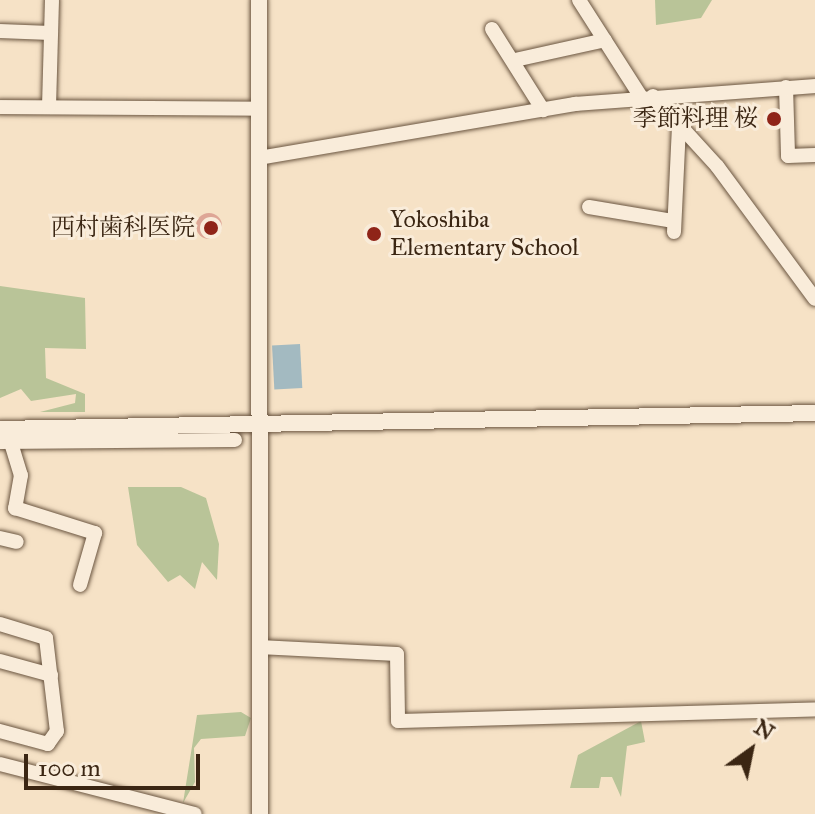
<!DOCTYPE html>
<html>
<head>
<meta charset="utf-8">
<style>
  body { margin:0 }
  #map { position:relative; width:815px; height:814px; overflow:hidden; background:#f6e2c6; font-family:"IM FELL Great Primer","Noto Serif JP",serif }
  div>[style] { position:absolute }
  .green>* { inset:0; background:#b9c498 }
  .water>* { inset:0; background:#a3bac1; transform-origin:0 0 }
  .building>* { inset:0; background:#dea696 }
  .round { border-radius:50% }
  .roads { filter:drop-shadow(0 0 2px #6a5540) drop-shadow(0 0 2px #6a5540) }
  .minor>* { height:14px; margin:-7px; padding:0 7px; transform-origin:7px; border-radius:7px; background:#f9ecda }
  .tertiary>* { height:16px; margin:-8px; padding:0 8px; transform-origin:8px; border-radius:8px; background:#f9ecda }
  .dots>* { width:22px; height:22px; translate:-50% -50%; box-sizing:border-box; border:4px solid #f9ecda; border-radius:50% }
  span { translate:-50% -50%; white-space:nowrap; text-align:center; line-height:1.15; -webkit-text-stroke:6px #f9ecda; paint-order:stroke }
  .poi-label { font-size:24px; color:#3b2613 }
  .right { translate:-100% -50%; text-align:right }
  .left { translate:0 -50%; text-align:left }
  .north { position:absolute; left:711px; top:710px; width:80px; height:80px; -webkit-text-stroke:6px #f9ecda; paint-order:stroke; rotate:33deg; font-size:22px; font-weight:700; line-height:32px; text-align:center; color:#3b2613 }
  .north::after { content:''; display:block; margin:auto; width:28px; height:36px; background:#3b2613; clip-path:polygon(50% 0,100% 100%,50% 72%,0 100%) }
  .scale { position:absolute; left:24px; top:754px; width:176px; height:36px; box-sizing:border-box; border:4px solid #3b2613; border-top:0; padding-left:10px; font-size:24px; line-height:28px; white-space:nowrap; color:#3b2613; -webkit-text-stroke:6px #f9ecda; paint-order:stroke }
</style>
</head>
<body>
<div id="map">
  <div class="green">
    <i style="clip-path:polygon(655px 0,712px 0,701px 18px,656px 25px)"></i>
    <i style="clip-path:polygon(0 286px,85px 298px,86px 349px,45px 348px,46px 378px,85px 394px,85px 412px,40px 412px,75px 403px,76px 394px,31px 401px,21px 389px,0 398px)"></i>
    <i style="clip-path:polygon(128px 487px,181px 487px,206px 498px,219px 544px,217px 580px,202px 562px,195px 589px,180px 575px,168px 582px,137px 545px)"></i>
    <i style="clip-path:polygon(241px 712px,251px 718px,245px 736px,201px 739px,194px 748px,195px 782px,183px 803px,197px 715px)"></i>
    <i style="clip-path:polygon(641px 721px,645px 742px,627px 746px,621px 797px,612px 777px,601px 777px,599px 788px,570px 788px,578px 755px)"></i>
  </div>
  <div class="water">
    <i style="left:300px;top:344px;width:44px;height:28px;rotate:87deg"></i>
  </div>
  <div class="building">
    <i class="round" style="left:196px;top:213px;width:26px;height:26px"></i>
  </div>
  <div class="roads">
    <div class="minor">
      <i style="left:579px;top:0;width:115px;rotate:57.4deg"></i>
      <i style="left:492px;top:29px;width:96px;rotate:57.8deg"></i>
      <i style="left:0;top:31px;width:50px;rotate:2.3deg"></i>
      <i style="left:515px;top:60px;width:92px;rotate:-12.5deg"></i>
      <i style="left:786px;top:87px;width:69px;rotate:88.3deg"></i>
      <i style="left:788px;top:156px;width:27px;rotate:-2deg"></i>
      <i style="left:653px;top:96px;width:95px;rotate:47.6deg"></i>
      <i style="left:717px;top:166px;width:165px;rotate:53.6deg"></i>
      <i style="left:0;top:107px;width:260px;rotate:0.4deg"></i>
      <i style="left:49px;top:107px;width:107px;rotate:-88.4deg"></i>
      <i style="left:259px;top:158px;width:321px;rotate:-9.7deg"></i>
      <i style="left:575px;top:104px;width:241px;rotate:-4.3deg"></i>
      <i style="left:589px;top:207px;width:86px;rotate:9.4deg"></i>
      <i style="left:674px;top:232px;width:108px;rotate:-87.3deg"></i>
      <i style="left:0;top:442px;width:235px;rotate:-0.5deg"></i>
      <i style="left:11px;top:443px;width:34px;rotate:73deg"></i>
      <i style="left:21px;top:475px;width:34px;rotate:100deg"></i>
      <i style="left:15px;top:508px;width:84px;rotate:17.4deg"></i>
      <i style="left:95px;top:533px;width:54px;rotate:106.1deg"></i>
      <i style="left:0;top:538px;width:17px;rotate:13deg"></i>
      <i style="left:0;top:624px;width:48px;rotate:16.9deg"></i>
      <i style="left:46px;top:638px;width:94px;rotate:83.3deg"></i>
      <i style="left:57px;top:731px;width:16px;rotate:125deg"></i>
      <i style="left:48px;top:744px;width:50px;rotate:-164.8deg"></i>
      <i style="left:259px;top:647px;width:138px;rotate:2.9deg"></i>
      <i style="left:397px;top:654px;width:67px;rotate:89.1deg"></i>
      <i style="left:398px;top:721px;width:417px;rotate:-1.6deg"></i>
      <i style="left:0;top:661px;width:53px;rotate:15.4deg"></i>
      <i style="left:0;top:764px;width:201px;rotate:14.4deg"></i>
    </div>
    <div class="tertiary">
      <i style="left:259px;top:0;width:814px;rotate:89.93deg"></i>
      <i style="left:0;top:429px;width:815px;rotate:-1.12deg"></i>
    </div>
  </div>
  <div class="dots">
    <i style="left:774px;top:119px;background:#8f2418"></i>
    <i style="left:211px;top:228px;background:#8f2418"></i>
    <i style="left:374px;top:234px;background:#8f2418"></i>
  </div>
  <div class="poi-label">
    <span class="right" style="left:758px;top:119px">季節料理 桜</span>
    <span class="left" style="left:390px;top:234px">Yokoshiba<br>Elementary School</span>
    <span class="right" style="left:195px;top:228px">西村歯科医院</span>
  </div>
  <div class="north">N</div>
  <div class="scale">100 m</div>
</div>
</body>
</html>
